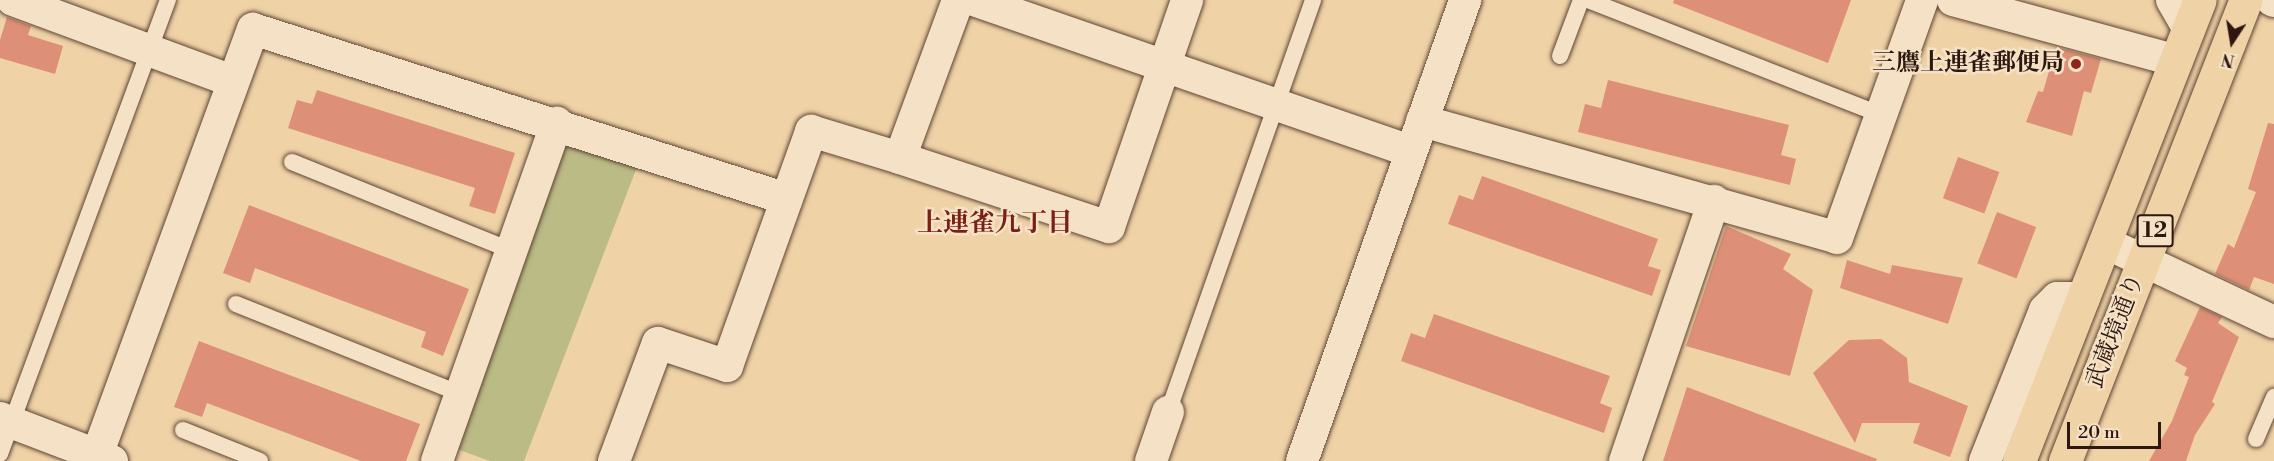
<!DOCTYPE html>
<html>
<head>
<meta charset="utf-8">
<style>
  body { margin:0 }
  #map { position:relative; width:2274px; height:461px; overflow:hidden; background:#f0d2a7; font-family:"Libre Bodoni","Noto Serif JP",serif }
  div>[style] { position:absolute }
  .green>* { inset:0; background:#bbbb86 }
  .building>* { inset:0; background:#dd9077; transform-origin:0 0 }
  .roads { filter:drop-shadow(0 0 2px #5e4634) drop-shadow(0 0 2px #5e4634) }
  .lane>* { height:16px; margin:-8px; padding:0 8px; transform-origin:8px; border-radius:8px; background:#f5e2c6 }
  .street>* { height:32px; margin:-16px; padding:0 16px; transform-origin:16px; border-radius:16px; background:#f5e2c6 }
  .primary>* { height:33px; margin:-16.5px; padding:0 16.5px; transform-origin:16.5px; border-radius:16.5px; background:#f0d2a7 }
  .dots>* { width:16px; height:16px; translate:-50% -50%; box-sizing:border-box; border:3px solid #f5e2c6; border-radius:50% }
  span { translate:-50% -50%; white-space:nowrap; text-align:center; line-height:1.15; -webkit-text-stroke:5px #f5e2c6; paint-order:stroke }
  .shield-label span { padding:2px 4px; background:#f5e2c6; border:2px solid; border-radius:4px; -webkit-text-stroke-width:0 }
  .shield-label { font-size:22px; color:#2d170e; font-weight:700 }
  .poi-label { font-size:24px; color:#2d170e; font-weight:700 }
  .right { translate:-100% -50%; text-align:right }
  .street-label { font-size:24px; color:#2d170e }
  .neighbourhood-label { font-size:26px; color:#7a1f14; font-weight:700 }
  .north { position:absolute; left:2202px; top:12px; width:60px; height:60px; -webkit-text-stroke:4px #f5e2c6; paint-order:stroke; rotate:192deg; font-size:16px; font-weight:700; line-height:24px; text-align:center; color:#2d170e }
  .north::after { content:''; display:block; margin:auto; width:21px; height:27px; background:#2d170e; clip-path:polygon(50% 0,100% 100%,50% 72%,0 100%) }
  .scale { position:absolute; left:2067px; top:422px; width:94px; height:27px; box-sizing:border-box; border:3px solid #2d170e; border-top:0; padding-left:8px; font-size:18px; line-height:21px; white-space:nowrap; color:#2d170e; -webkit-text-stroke:4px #f5e2c6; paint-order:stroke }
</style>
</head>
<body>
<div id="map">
  <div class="green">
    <i style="clip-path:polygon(557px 123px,642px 154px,524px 461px,490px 461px,443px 444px)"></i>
  </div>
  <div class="building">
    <i style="clip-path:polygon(1674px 0,1851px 0,1828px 63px,1673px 3px)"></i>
    <i style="clip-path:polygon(7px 17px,31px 26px,28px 35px,63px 46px,55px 74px,0 58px,0 40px)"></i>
    <i style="clip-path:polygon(2056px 47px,2101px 59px,2091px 93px,2084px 91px,2072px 136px,2026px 122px,2038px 91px,2043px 92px)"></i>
    <i style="clip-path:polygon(1608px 80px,1789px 125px,1781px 155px,1796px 159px,1790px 185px,1578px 132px,1585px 104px,1601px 108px)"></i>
    <i style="clip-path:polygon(317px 90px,515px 153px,495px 214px,469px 206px,475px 188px,288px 128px,297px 100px,312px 104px)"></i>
    <i style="clip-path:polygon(2268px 123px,2274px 124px,2274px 284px,2254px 277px,2249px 290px,2215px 274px,2228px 244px,2234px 248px,2256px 192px,2248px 189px)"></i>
    <i style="left:1958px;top:157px;width:44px;height:44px;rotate:20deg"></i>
    <i style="clip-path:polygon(1482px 176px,1658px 239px,1648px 266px,1661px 270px,1652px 296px,1448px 224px,1459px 195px,1473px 200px)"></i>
    <i style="clip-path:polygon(249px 205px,469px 289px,443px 356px,421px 347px,426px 332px,255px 268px,250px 283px,223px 273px)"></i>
    <i style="left:1997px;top:212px;width:42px;height:55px;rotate:21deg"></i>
    <i style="clip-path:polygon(1726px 226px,1791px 254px,1783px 269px,1813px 290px,1790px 376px,1686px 346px)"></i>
    <i style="clip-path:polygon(1847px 260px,1890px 274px,1892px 265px,1963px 278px,1948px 324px,1840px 288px)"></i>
    <i style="clip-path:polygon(2200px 307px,2222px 317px,2218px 323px,2239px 337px,2212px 402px,2215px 404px,2195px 435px,2186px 461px,2149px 461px,2172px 421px,2189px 377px,2184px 375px,2187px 368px,2175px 361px)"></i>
    <i style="clip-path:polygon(1434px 314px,1610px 376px,1600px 403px,1612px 408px,1604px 433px,1401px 361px,1411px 333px,1425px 338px)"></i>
    <i style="clip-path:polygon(1881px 339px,1907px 358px,1909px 382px,1968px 406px,1950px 457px,1913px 443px,1920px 423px,1862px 423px,1855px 443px,1813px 373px,1849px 340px)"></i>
    <i style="clip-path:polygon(199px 341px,420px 424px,406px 461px,361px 461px,207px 403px,202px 417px,174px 407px)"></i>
    <i style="clip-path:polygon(1687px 387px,1877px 459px,1876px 461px,1663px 461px)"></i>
  </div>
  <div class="roads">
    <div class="lane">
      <i style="left:1588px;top:0;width:316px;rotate:21.4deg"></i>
      <i style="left:1560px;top:56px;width:60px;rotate:-69.4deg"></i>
      <i style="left:292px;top:162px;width:237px;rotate:22deg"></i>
      <i style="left:236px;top:304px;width:242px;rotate:21.8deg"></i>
      <i style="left:1168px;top:412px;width:437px;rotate:-70.6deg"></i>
      <i style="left:183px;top:430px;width:83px;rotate:21.9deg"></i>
      <i style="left:2256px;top:439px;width:46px;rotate:-66.8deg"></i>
      <i style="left:0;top:454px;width:484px;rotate:-69.7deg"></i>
    </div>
    <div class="street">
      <i style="left:13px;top:0;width:233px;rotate:20.3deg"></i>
      <i style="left:974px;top:0;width:461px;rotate:19.1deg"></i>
      <i style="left:1953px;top:0;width:232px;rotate:15.2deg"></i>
      <i style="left:2172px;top:0;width:34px;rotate:60deg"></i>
      <i style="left:2272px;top:0;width:2px;rotate:27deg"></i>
      <i style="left:1422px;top:121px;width:431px;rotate:15.7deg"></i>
      <i style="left:1837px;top:238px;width:253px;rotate:-70.3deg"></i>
      <i style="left:900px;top:158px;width:220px;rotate:18.3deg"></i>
      <i style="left:1109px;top:227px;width:240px;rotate:-71deg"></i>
      <i style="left:2106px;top:243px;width:186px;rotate:25.2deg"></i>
      <i style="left:0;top:418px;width:104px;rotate:20.9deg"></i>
      <i style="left:112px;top:461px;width:16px;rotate:-158deg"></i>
      <i style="left:97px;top:455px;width:454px;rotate:-69.9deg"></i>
      <i style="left:253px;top:29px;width:560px;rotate:17.66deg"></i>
      <i style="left:437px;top:461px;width:359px;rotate:-70.5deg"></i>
      <i style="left:614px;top:461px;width:126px;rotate:-69.6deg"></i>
      <i style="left:658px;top:343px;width:73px;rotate:18.4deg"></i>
      <i style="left:727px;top:366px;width:250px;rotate:-70.3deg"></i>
      <i style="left:811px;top:131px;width:93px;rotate:16.9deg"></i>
      <i style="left:900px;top:158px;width:168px;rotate:-69.8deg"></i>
      <i style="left:1151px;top:461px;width:52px;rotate:-70.9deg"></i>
      <i style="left:1302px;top:461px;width:489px;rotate:-70.5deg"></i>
      <i style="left:1625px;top:461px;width:275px;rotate:-71.1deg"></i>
      <i style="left:1985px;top:461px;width:162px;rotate:-68.3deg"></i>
      <i style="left:2045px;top:310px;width:17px;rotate:-45deg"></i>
      <i style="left:2057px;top:298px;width:27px"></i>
    </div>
    <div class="primary">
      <i style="left:2019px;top:461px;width:495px;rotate:-68.6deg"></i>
      <i style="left:2065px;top:461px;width:495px;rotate:-68.6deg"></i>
    </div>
  </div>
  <div class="dots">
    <i style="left:2076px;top:64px;background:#8f2418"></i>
  </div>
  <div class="shield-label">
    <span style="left:2155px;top:231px">12</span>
  </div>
  <div class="poi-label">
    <span class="right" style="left:2064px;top:64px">三鷹上連雀郵便局</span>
  </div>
  <div class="street-label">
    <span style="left:2116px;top:331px;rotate:-69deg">武蔵境通り</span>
  </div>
  <div class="neighbourhood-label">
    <span style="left:995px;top:224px">上連雀九丁目</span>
  </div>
  <div class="north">N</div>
  <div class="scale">20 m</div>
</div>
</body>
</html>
